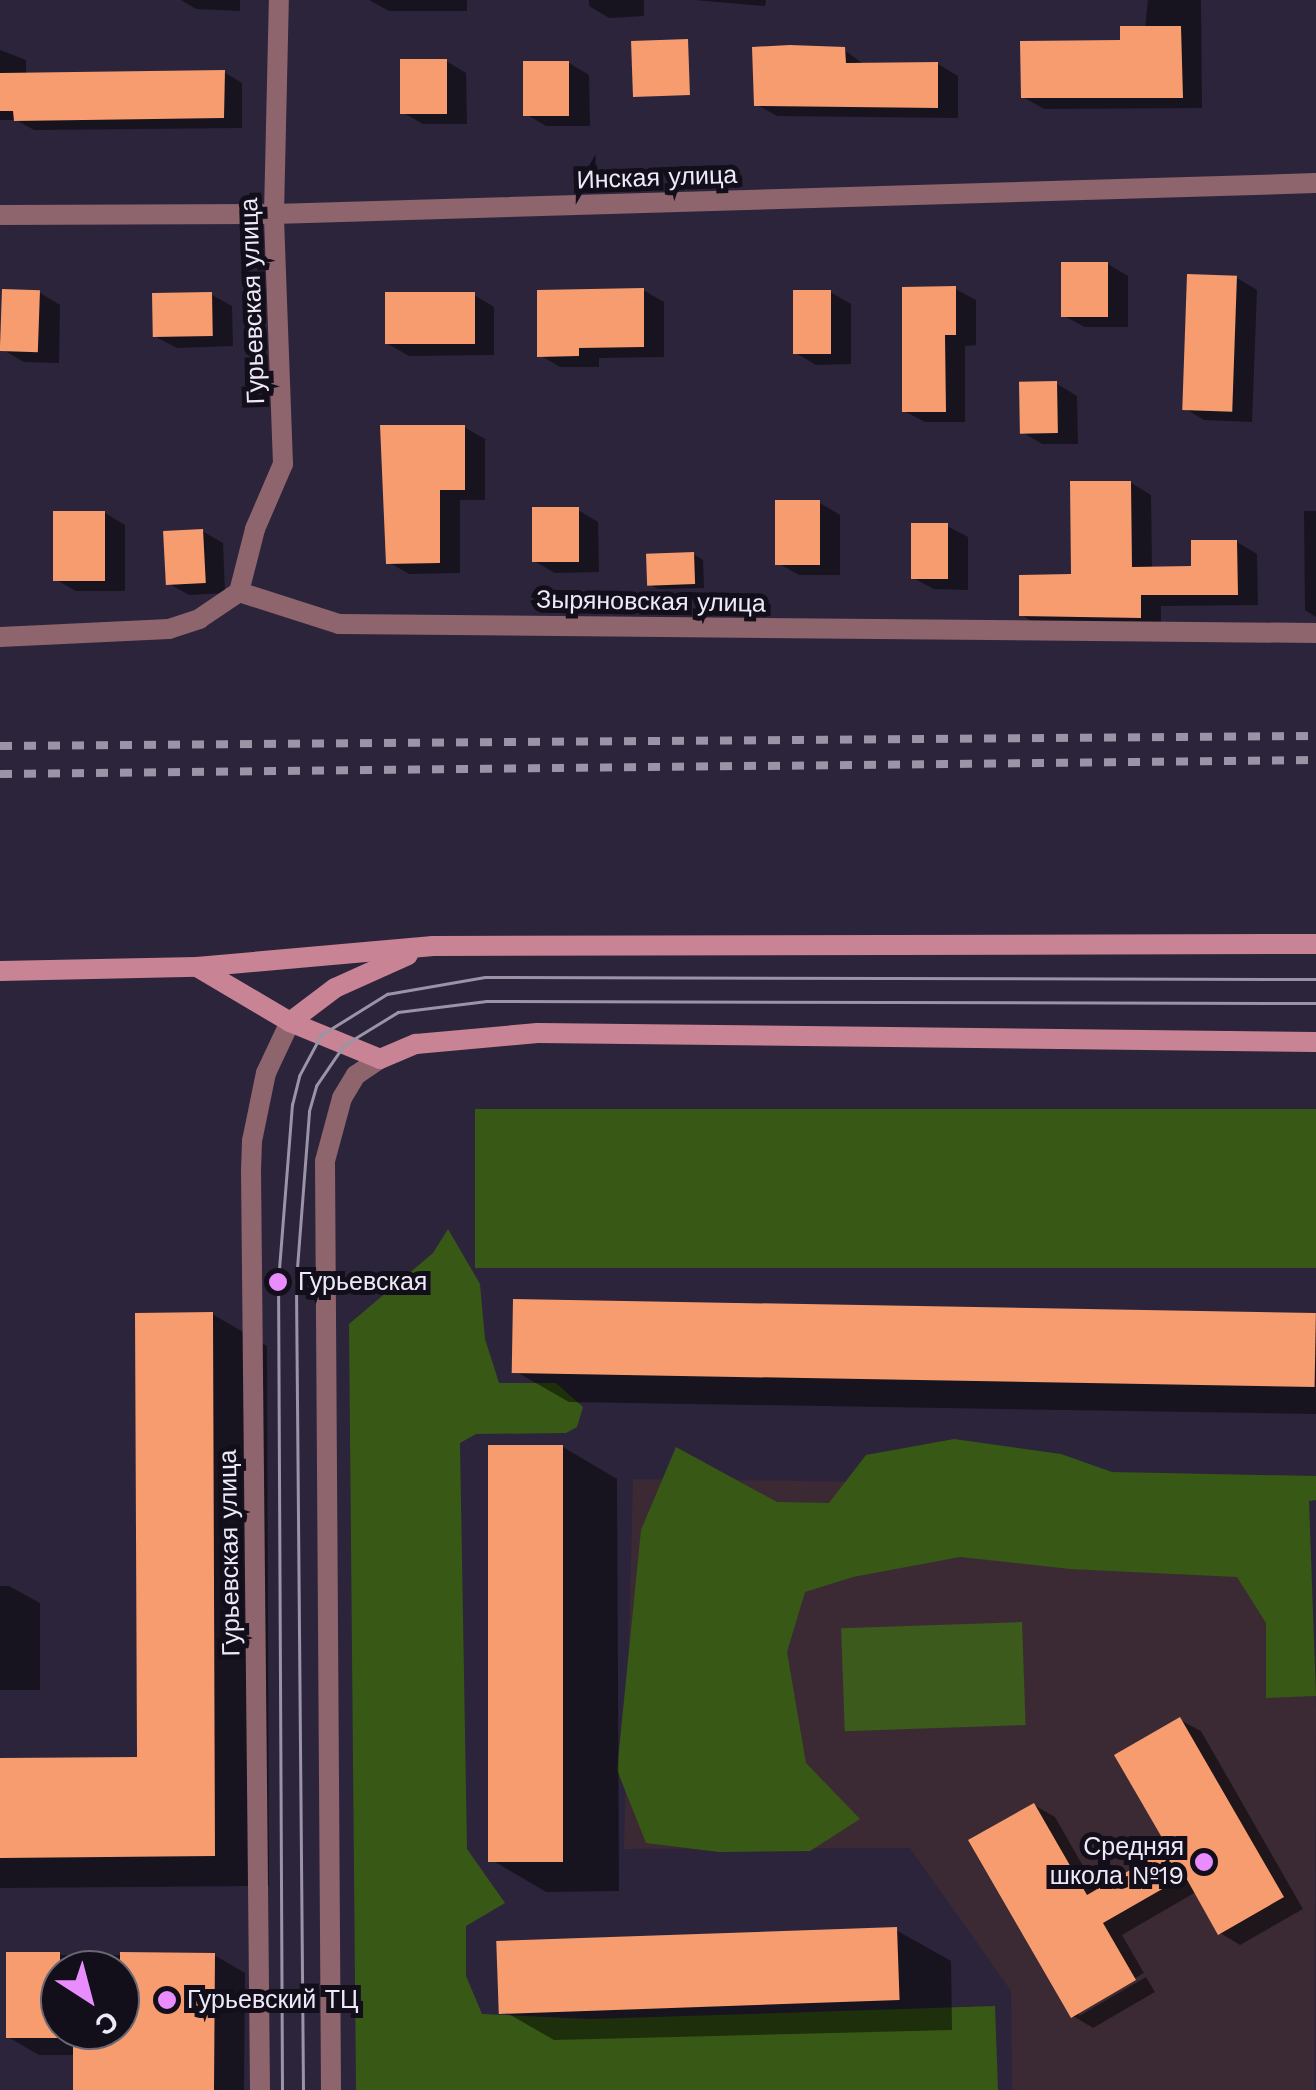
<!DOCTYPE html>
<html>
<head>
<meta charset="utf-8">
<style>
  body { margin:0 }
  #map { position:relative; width:1316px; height:2090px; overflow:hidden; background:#2c243b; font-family:"Work Sans",sans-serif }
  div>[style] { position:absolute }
  .education>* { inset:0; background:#3b2a34 }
  .green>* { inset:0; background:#3b5a1c; transform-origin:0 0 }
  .forest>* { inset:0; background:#385816; transform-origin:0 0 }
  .shadow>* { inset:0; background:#0007 }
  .building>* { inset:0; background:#f69c6e; transform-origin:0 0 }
  .minor>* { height:20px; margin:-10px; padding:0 10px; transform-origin:10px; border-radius:10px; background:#8e646d }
  .tertiary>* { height:20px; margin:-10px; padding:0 10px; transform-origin:10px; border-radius:10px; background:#8e646d }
  .secondary>* { height:20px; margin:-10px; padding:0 10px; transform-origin:10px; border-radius:10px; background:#c88494 }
  .tram>* { height:2.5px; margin:-1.25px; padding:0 1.25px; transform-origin:1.25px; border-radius:1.25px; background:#9a94a7 }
  .rail>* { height:8px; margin-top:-4px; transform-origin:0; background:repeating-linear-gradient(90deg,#9a94a7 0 12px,transparent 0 24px) }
  .dots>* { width:28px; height:28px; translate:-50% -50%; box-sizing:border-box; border:5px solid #130f1a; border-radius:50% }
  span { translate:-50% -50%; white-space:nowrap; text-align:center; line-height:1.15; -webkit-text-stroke:10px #130f1a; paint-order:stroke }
  .street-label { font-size:25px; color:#eee9f9 }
  .poi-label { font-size:25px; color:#eee9f9 }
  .left { translate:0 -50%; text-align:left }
  .right { translate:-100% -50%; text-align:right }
  .north { position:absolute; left:40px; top:1950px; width:100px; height:100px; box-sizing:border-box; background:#130f1a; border:2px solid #6b6673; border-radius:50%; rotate:144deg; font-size:28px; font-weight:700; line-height:40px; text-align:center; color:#eee9f9 }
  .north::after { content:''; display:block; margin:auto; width:35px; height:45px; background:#e98dfe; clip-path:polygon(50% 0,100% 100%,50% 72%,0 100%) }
</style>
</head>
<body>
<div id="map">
  <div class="education">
    <i style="clip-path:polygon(633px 1479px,1302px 1487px,1316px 1708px,1314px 2090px,1012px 2090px,1011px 1991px,910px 1848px,624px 1849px)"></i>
  </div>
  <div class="green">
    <i style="left:1022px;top:1622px;width:103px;height:181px;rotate:88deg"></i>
  </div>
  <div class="forest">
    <i style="left:1316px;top:1109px;width:159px;height:841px;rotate:90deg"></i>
    <i style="clip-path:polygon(448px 1229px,480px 1284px,485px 1339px,499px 1383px,556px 1383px,583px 1407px,577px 1427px,566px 1433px,476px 1434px,460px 1443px,467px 1849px,505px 1903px,466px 1926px,466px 1976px,482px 2014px,589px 2019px,995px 2006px,998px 2090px,356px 2090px,349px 1324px,433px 1253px)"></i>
    <i style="clip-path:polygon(954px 1439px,1061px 1454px,1112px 1472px,1316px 1476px,1316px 1500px,1309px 1501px,1316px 1696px,1266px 1698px,1266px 1623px,1237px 1577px,1070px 1569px,960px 1557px,853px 1577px,805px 1592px,787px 1652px,806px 1763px,860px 1819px,810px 1851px,719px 1852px,646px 1843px,617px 1770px,641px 1530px,676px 1447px,777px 1502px,829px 1503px,866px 1455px)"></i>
  </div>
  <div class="shadow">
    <i style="clip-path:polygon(181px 0,240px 0,240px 11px,196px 9px)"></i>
    <i style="clip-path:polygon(369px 0,467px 0,467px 11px,389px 11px)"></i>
    <i style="clip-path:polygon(589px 0,644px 0,644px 16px,609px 18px,589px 6px)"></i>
    <i style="clip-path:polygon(694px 0,766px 0,765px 6px)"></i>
    <i style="clip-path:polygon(1148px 0,1201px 0,1202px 108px,1044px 109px,1023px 97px,1145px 28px)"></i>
    <i style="clip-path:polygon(0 50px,26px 60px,26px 75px,224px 72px,242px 83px,242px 128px,34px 130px,16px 120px,0 120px)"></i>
    <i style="clip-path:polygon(844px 50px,865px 65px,938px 64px,958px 76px,958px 118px,777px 116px,756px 104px)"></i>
    <i style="clip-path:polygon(446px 61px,466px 73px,467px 124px,423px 124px,402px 112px)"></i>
    <i style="clip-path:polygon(569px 63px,589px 75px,590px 126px,546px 126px,526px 114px)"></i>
    <i style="clip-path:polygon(1108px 264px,1128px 276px,1128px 327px,1085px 327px,1064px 316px)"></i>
    <i style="clip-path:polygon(1237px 278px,1257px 290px,1252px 422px,1204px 420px,1184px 408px)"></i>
    <i style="clip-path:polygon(955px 289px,976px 300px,976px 345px,965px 346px,965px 422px,925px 422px,904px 411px)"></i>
    <i style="clip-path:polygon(643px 290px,664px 302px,664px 357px,599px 358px,599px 367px,560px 367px,540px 355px)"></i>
    <i style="clip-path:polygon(830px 292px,851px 304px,851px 364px,816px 365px,796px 353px)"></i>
    <i style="clip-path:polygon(40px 293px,60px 305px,59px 363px,24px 362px,3px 350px)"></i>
    <i style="clip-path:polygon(212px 295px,232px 306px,233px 346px,177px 348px,156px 337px)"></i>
    <i style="clip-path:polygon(474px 295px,494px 307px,494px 355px,409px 356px,388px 344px)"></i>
    <i style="clip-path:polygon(1057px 384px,1077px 396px,1078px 444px,1042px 444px,1022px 432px)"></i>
    <i style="clip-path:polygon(464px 427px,485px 439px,485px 500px,460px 500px,460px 573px,409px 574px,388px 562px)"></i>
    <i style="clip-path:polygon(1131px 483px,1151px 495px,1152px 569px,1193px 569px,1237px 542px,1257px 554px,1258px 605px,1161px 606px,1161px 628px,1042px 627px,1021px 615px,1073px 577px)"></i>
    <i style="clip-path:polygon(820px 503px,840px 515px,840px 575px,799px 575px,778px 563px)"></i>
    <i style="clip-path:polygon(578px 510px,598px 522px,599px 572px,555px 573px,534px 561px)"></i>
    <i style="clip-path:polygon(1304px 511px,1316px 511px,1316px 617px,1305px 610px)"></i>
    <i style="clip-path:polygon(105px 513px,125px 525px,125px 591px,76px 591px,55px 579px)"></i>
    <i style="clip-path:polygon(947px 526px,968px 537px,968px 590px,934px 589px,913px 578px)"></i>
    <i style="clip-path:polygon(202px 531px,223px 543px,225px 593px,189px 595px,168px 583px)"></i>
    <i style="clip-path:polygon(693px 554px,703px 560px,704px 588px,658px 589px,649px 584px)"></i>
    <i style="clip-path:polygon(212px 1314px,267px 1346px,269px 1886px,0 1888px,0 1761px,139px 1760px)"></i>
    <i style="clip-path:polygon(1316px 1314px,1316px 1414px,569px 1402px,515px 1371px)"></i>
    <i style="clip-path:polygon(563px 1447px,617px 1479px,619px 1891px,546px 1892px,492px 1860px)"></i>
    <i style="clip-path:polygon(0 1586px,9px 1586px,40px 1603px,40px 1690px,0 1690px)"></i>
    <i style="clip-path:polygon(1180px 1720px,1201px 1731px,1303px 1909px,1240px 1945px,1220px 1933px,1196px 1892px,1122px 1935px,1144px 1973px,1079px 2010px,1079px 2016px,1146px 1977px,1155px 1992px,1093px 2028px,1073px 2016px,1034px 1805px,1055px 1817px,1098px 1892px,1172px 1848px)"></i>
    <i style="clip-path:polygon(896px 1930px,951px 1961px,952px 2030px,554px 2040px,500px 2009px)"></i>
    <i style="clip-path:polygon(evenodd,8px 1955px,214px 1955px,245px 1973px,244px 2090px,75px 2090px,76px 2055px,39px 2055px,8px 2037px,8px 1955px,60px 1970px,120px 1970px,120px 2030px,60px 2030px,60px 1970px)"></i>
  </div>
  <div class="building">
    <i style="clip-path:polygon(1120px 26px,1181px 26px,1183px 98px,1021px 98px,1020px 41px,1120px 40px)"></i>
    <i style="left:688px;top:39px;width:56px;height:57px;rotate:88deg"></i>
    <i style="clip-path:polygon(790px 45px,845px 47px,846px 63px,938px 62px,938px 108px,754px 106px,752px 47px)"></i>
    <i style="left:400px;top:59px;width:47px;height:55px"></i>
    <i style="left:523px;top:61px;width:46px;height:55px"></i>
    <i style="clip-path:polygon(225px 70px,224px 118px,14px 121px,13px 111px,0 111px,0 73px)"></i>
    <i style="left:1061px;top:262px;width:47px;height:55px"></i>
    <i style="left:1187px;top:274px;width:50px;height:136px;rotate:2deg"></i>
    <i style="clip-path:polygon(956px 286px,956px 335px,945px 335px,946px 412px,902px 412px,902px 287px)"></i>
    <i style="clip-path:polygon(644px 288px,644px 347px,579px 348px,579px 356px,537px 357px,537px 290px)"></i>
    <i style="left:2px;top:289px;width:38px;height:62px;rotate:2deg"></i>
    <i style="left:793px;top:290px;width:38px;height:64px"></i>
    <i style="left:212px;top:292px;width:44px;height:60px;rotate:89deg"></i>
    <i style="left:475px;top:292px;width:52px;height:90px;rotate:90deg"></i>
    <i style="left:1057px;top:381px;width:52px;height:38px;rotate:89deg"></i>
    <i style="clip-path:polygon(380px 425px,465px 425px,465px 490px,440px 490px,440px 563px,386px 564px)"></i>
    <i style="clip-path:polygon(1070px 481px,1131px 481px,1132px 567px,1191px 566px,1191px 540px,1237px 540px,1238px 595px,1141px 595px,1141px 618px,1019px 616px,1019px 575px,1071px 574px)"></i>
    <i style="left:775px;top:500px;width:45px;height:65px"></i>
    <i style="left:579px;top:507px;width:55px;height:47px;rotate:90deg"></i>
    <i style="left:53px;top:511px;width:52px;height:70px"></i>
    <i style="left:948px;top:523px;width:56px;height:37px;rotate:90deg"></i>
    <i style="left:203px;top:529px;width:54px;height:40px;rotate:87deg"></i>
    <i style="left:694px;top:552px;width:32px;height:48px;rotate:88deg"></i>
    <i style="left:513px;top:1299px;width:803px;height:74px;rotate:1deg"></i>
    <i style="clip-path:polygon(213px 1312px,215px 1856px,0 1858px,0 1758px,137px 1757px,135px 1313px)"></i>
    <i style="left:488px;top:1445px;width:75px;height:417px"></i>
    <i style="clip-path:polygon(1180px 1717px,1284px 1897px,1218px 1935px,1185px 1876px,1103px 1923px,1136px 1980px,1071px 2018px,968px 1840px,1034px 1803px,1087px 1895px,1168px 1848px,1114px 1755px)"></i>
    <i style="left:897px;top:1927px;width:73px;height:401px;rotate:88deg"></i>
    <i style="left:6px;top:1952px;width:54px;height:86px"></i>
    <i style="clip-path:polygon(120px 1952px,215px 1953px,214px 2090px,73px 2090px,73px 2030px,120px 2030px)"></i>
  </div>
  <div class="minor">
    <i style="left:0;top:215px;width:274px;rotate:-0.2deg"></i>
    <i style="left:274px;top:214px;width:1042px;rotate:-1.7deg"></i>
    <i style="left:239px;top:592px;width:65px;rotate:-75.7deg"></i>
    <i style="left:255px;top:529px;width:71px;rotate:-66.7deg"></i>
    <i style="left:283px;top:464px;width:250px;rotate:-92.1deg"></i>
    <i style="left:274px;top:214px;width:214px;rotate:-88.7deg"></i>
    <i style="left:0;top:637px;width:169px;rotate:-2.7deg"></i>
    <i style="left:169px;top:629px;width:32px;rotate:-18deg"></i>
    <i style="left:199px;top:619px;width:48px;rotate:-34deg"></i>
    <i style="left:239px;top:592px;width:105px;rotate:17.7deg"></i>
    <i style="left:339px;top:624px;width:977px;rotate:0.53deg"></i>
  </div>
  <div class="tertiary">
    <i style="left:260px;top:2090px;width:920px;rotate:-90.56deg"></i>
    <i style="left:251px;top:1170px;width:29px;rotate:-88deg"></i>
    <i style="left:252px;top:1141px;width:69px;rotate:-78.4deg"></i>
    <i style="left:266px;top:1073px;width:56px;rotate:-64.8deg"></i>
    <i style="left:331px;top:2090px;width:929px;rotate:-90.37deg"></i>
    <i style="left:325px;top:1161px;width:65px;rotate:-74.9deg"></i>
    <i style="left:342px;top:1098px;width:27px;rotate:-59deg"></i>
    <i style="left:356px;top:1075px;width:29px;rotate:-34deg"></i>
  </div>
  <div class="secondary">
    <i style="left:197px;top:967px;width:108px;rotate:30.6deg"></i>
    <i style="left:290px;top:1022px;width:97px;rotate:22.3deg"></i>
    <i style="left:380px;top:1059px;width:39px;rotate:-23deg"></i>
    <i style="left:416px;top:1044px;width:122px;rotate:-5.2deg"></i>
    <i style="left:538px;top:1033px;width:778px;rotate:0.66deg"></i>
    <i style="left:0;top:971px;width:197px;rotate:-1.2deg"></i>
    <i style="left:197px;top:967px;width:237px;rotate:-5.1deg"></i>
    <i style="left:433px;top:946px;width:883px;rotate:-0.13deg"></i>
    <i style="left:290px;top:1022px;width:56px;rotate:-37.1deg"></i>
    <i style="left:335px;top:988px;width:80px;rotate:-24.3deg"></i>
  </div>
  <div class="tram">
    <i style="left:282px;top:2090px;width:808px;rotate:-90.28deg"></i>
    <i style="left:278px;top:1282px;width:178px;rotate:-85.5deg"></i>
    <i style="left:292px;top:1105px;width:30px;rotate:-76deg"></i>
    <i style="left:299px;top:1076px;width:47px;rotate:-61.8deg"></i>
    <i style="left:321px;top:1035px;width:78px;rotate:-31.8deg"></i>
    <i style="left:387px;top:994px;width:99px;rotate:-9.8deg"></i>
    <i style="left:485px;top:977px;width:831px;rotate:0.14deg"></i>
    <i style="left:303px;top:2090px;width:809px;rotate:-90.5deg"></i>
    <i style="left:296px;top:1281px;width:170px;rotate:-85.6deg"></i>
    <i style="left:309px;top:1111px;width:26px;rotate:-74deg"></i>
    <i style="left:316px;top:1086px;width:50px;rotate:-55.7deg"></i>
    <i style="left:344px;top:1045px;width:63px;rotate:-31.4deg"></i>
    <i style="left:398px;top:1012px;width:89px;rotate:-7.1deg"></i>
    <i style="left:486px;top:1001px;width:830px;rotate:0.14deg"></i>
  </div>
  <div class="rail">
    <i style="left:0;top:746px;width:1316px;rotate:-0.44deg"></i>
    <i style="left:0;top:774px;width:1316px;rotate:-0.61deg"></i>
  </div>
  <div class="dots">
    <i style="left:278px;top:1282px;background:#e98dfe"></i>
    <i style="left:1204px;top:1862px;background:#e98dfe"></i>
    <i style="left:167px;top:2000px;background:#e98dfe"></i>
  </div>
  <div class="street-label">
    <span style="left:657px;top:178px;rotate:-2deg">Инская улица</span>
    <span style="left:253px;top:301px;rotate:-92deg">Гурьевская улица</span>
    <span style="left:651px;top:602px;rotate:1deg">Зыряновская улица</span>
    <span style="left:230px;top:1553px;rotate:-91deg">Гурьевская улица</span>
  </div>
  <div class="poi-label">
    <span class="left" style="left:298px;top:1282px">Гурьевская</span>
    <span class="right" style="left:1184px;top:1862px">Средняя<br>школа №19</span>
    <span class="left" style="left:187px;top:2000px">Гурьевский ТЦ</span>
  </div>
  <div class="north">С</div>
</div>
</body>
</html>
